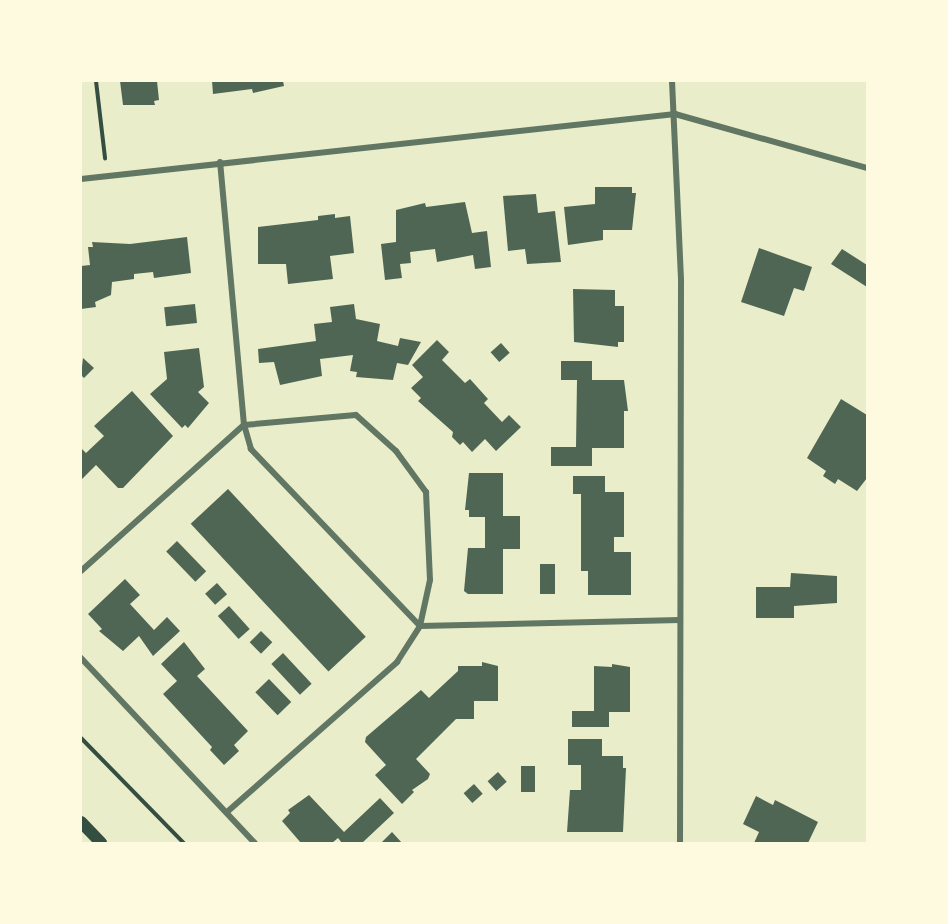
<!DOCTYPE html>
<html>
<head>
<meta charset="utf-8">
<style>
  body { margin:0 }
  #map { position:relative; width:948px; height:924px; overflow:hidden; background:#e9edc9; font-family:Poppins,sans-serif }
  div>[style] { position:absolute }
  .building>* { inset:0; background:#4f6655; transform-origin:0 0 }
  .path>* { height:4px; margin:-2px; padding:0 2px; transform-origin:2px; border-radius:2px; background:#344e41 }
  .minor>* { height:6px; margin:-3px; padding:0 3px; transform-origin:3px; border-radius:3px; background:#617663 }
  .secondary>* { height:12px; margin:-6px; padding:0 6px; transform-origin:6px; border-radius:6px; background:#344e41 }
  span { translate:-50% -50%; white-space:nowrap; text-align:center; line-height:1.15; -webkit-text-stroke:6px #fefae0; paint-order:stroke }
  .frame { position:absolute; inset:0; border:82px solid #fefae0; pointer-events:none }
</style>
</head>
<body>
<div id="map">
  <div class="building">
    <i style="clip-path:polygon(120px 81px,157px 81px,159px 100px,154px 101px,155px 105px,123px 105px)"></i>
    <i style="clip-path:polygon(212px 81px,283px 81px,284px 86px,253px 93px,252px 89px,213px 94px)"></i>
    <i style="clip-path:polygon(595px 187px,632px 187px,632px 193px,636px 193px,632px 230px,603px 230px,603px 240px,568px 245px,564px 207px,595px 204px)"></i>
    <i style="clip-path:polygon(536px 194px,538px 213px,555px 211px,561px 262px,527px 264px,525px 249px,508px 251px,503px 196px)"></i>
    <i style="clip-path:polygon(465px 202px,472px 233px,487px 231px,491px 267px,475px 269px,473px 255px,437px 262px,435px 249px,410px 252px,411px 263px,400px 264px,402px 278px,385px 280px,381px 244px,396px 242px,396px 210px,425px 203px,426px 207px)"></i>
    <i style="clip-path:polygon(335px 214px,335px 218px,350px 216px,354px 253px,330px 256px,333px 279px,288px 284px,286px 264px,258px 264px,258px 227px,318px 220px,318px 216px)"></i>
    <i style="clip-path:polygon(187px 237px,191px 273px,154px 278px,153px 272px,134px 274px,134px 279px,112px 282px,111px 295px,95px 302px,96px 307px,81px 309px,81px 266px,90px 265px,88px 247px,93px 247px,92px 242px,130px 244px)"></i>
    <i style="clip-path:polygon(759px 248px,812px 267px,804px 291px,794px 288px,784px 316px,741px 302px)"></i>
    <i style="clip-path:polygon(842px 249px,867px 265px,867px 287px,831px 264px)"></i>
    <i style="clip-path:polygon(573px 289px,615px 290px,615px 306px,624px 306px,624px 342px,618px 342px,618px 347px,574px 342px)"></i>
    <i style="left:195px;top:304px;width:19px;height:31px;rotate:84deg"></i>
    <i style="clip-path:polygon(354px 304px,356px 319px,380px 324px,377px 341px,398px 346px,400px 338px,421px 342px,408px 365px,397px 363px,393px 380px,356px 377px,357px 372px,350px 371px,353px 355px,320px 359px,322px 376px,280px 385px,274px 362px,259px 363px,258px 349px,316px 341px,314px 324px,332px 322px,330px 307px)"></i>
    <i style="clip-path:polygon(437px 340px,449px 352px,442px 360px,465px 383px,470px 379px,488px 399px,484px 403px,502px 422px,509px 415px,521px 427px,496px 451px,485px 439px,472px 452px,463px 442px,460px 445px,452px 437px,453px 432px,418px 401px,421px 398px,411px 388px,423px 377px,412px 365px)"></i>
    <i style="left:501px;top:343px;width:13px;height:14px;rotate:48deg"></i>
    <i style="clip-path:polygon(199px 348px,204px 387px,198px 392px,209px 403px,188px 428px,185px 425px,182px 428px,150px 394px,167px 379px,164px 352px)"></i>
    <i style="clip-path:polygon(83px 358px,94px 368px,84px 378px,81px 375px)"></i>
    <i style="clip-path:polygon(561px 361px,592px 361px,592px 380px,624px 380px,628px 411px,624px 411px,624px 448px,592px 448px,592px 466px,551px 466px,551px 447px,576px 447px,577px 380px,561px 380px)"></i>
    <i style="clip-path:polygon(132px 391px,173px 436px,123px 488px,118px 488px,96px 465px,81px 480px,81px 448px,86px 453px,104px 436px,94px 426px)"></i>
    <i style="clip-path:polygon(841px 399px,867px 415px,867px 478px,857px 491px,838px 479px,835px 484px,823px 476px,826px 471px,807px 458px)"></i>
    <i style="clip-path:polygon(469px 473px,503px 473px,503px 516px,520px 516px,520px 549px,503px 549px,503px 594px,468px 594px,464px 591px,468px 548px,485px 548px,485px 517px,469px 517px,469px 510px,465px 510px)"></i>
    <i style="clip-path:polygon(573px 476px,605px 476px,605px 492px,624px 492px,624px 537px,614px 537px,614px 552px,631px 552px,631px 595px,588px 595px,588px 571px,581px 571px,581px 494px,573px 494px)"></i>
    <i style="left:228px;top:489px;width:202px;height:51px;rotate:47deg"></i>
    <i style="left:177px;top:541px;width:42px;height:15px;rotate:46deg"></i>
    <i style="left:540px;top:564px;width:15px;height:30px"></i>
    <i style="clip-path:polygon(791px 573px,837px 576px,837px 603px,794px 606px,794px 618px,756px 618px,756px 587px,790px 587px)"></i>
    <i style="clip-path:polygon(125px 579px,140px 595px,130px 604px,154px 630px,167px 617px,180px 631px,153px 656px,139px 636px,123px 651px,99px 631px,102px 629px,88px 614px)"></i>
    <i style="left:217px;top:583px;width:15px;height:16px;rotate:48deg"></i>
    <i style="left:229px;top:606px;width:31px;height:15px;rotate:48deg"></i>
    <i style="left:261px;top:631px;width:16px;height:16px;rotate:45deg"></i>
    <i style="clip-path:polygon(184px 642px,205px 669px,197px 676px,248px 731px,234px 745px,239px 751px,224px 765px,210px 750px,212px 747px,163px 694px,177px 681px,161px 664px)"></i>
    <i style="left:283px;top:653px;width:42px;height:16px;rotate:47deg"></i>
    <i style="clip-path:polygon(482px 662px,498px 666px,498px 701px,474px 701px,474px 719px,456px 719px,416px 759px,430px 774px,428px 779px,412px 790px,414px 792px,402px 804px,375px 775px,386px 765px,365px 742px,366px 737px,421px 690px,429px 698px,458px 671px,458px 666px,482px 666px)"></i>
    <i style="clip-path:polygon(612px 664px,630px 667px,630px 712px,609px 712px,609px 727px,572px 727px,572px 711px,594px 711px,594px 666px,612px 667px)"></i>
    <i style="left:269px;top:679px;width:32px;height:19px;rotate:46deg"></i>
    <i style="clip-path:polygon(568px 739px,602px 739px,602px 756px,623px 756px,623px 768px,626px 768px,623px 832px,567px 832px,570px 790px,581px 790px,581px 765px,568px 765px)"></i>
    <i style="left:521px;top:766px;width:14px;height:26px"></i>
    <i style="left:498px;top:772px;width:13px;height:14px;rotate:48deg"></i>
    <i style="left:474px;top:784px;width:13px;height:14px;rotate:48deg"></i>
    <i style="clip-path:polygon(309px 795px,344px 832px,380px 798px,394px 813px,362px 843px,342px 843px,338px 838px,332px 843px,301px 843px,282px 821px,290px 813px,288px 810px)"></i>
    <i style="clip-path:polygon(756px 796px,773px 805px,775px 800px,818px 822px,808px 843px,754px 843px,759px 832px,743px 824px)"></i>
    <i style="clip-path:polygon(392px 832px,402px 843px,381px 843px)"></i>
  </div>
  <div class="path">
    <i style="left:96px;top:81px;width:78px;rotate:83.3deg"></i>
    <i style="left:81px;top:738px;width:147px;rotate:45.6deg"></i>
  </div>
  <div class="minor">
    <i style="left:672px;top:81px;width:200px;rotate:87.4deg"></i>
    <i style="left:681px;top:281px;width:562px;rotate:90.1deg"></i>
    <i style="left:81px;top:179px;width:598px;rotate:-6.24deg"></i>
    <i style="left:675px;top:114px;width:199px;rotate:15.7deg"></i>
    <i style="left:356px;top:415px;width:54px;rotate:42deg"></i>
    <i style="left:396px;top:451px;width:51px;rotate:53.8deg"></i>
    <i style="left:426px;top:492px;width:88px;rotate:87.4deg"></i>
    <i style="left:430px;top:580px;width:47px;rotate:102.3deg"></i>
    <i style="left:420px;top:626px;width:245px;rotate:-133.7deg"></i>
    <i style="left:251px;top:449px;width:25px;rotate:-106deg"></i>
    <i style="left:244px;top:425px;width:112px;rotate:-5.1deg"></i>
    <i style="left:81px;top:571px;width:219px;rotate:-41.9deg"></i>
    <i style="left:244px;top:425px;width:264px;rotate:-95.2deg"></i>
    <i style="left:81px;top:658px;width:254px;rotate:46.8deg"></i>
    <i style="left:227px;top:812px;width:227px;rotate:-41.4deg"></i>
    <i style="left:397px;top:662px;width:43px;rotate:-57.4deg"></i>
    <i style="left:420px;top:626px;width:260px;rotate:-1.3deg"></i>
  </div>
  <div class="secondary">
    <i style="left:81px;top:822px;width:29px;rotate:46deg"></i>
  </div>
  <div class="frame"></div>
</div>
</body>
</html>
